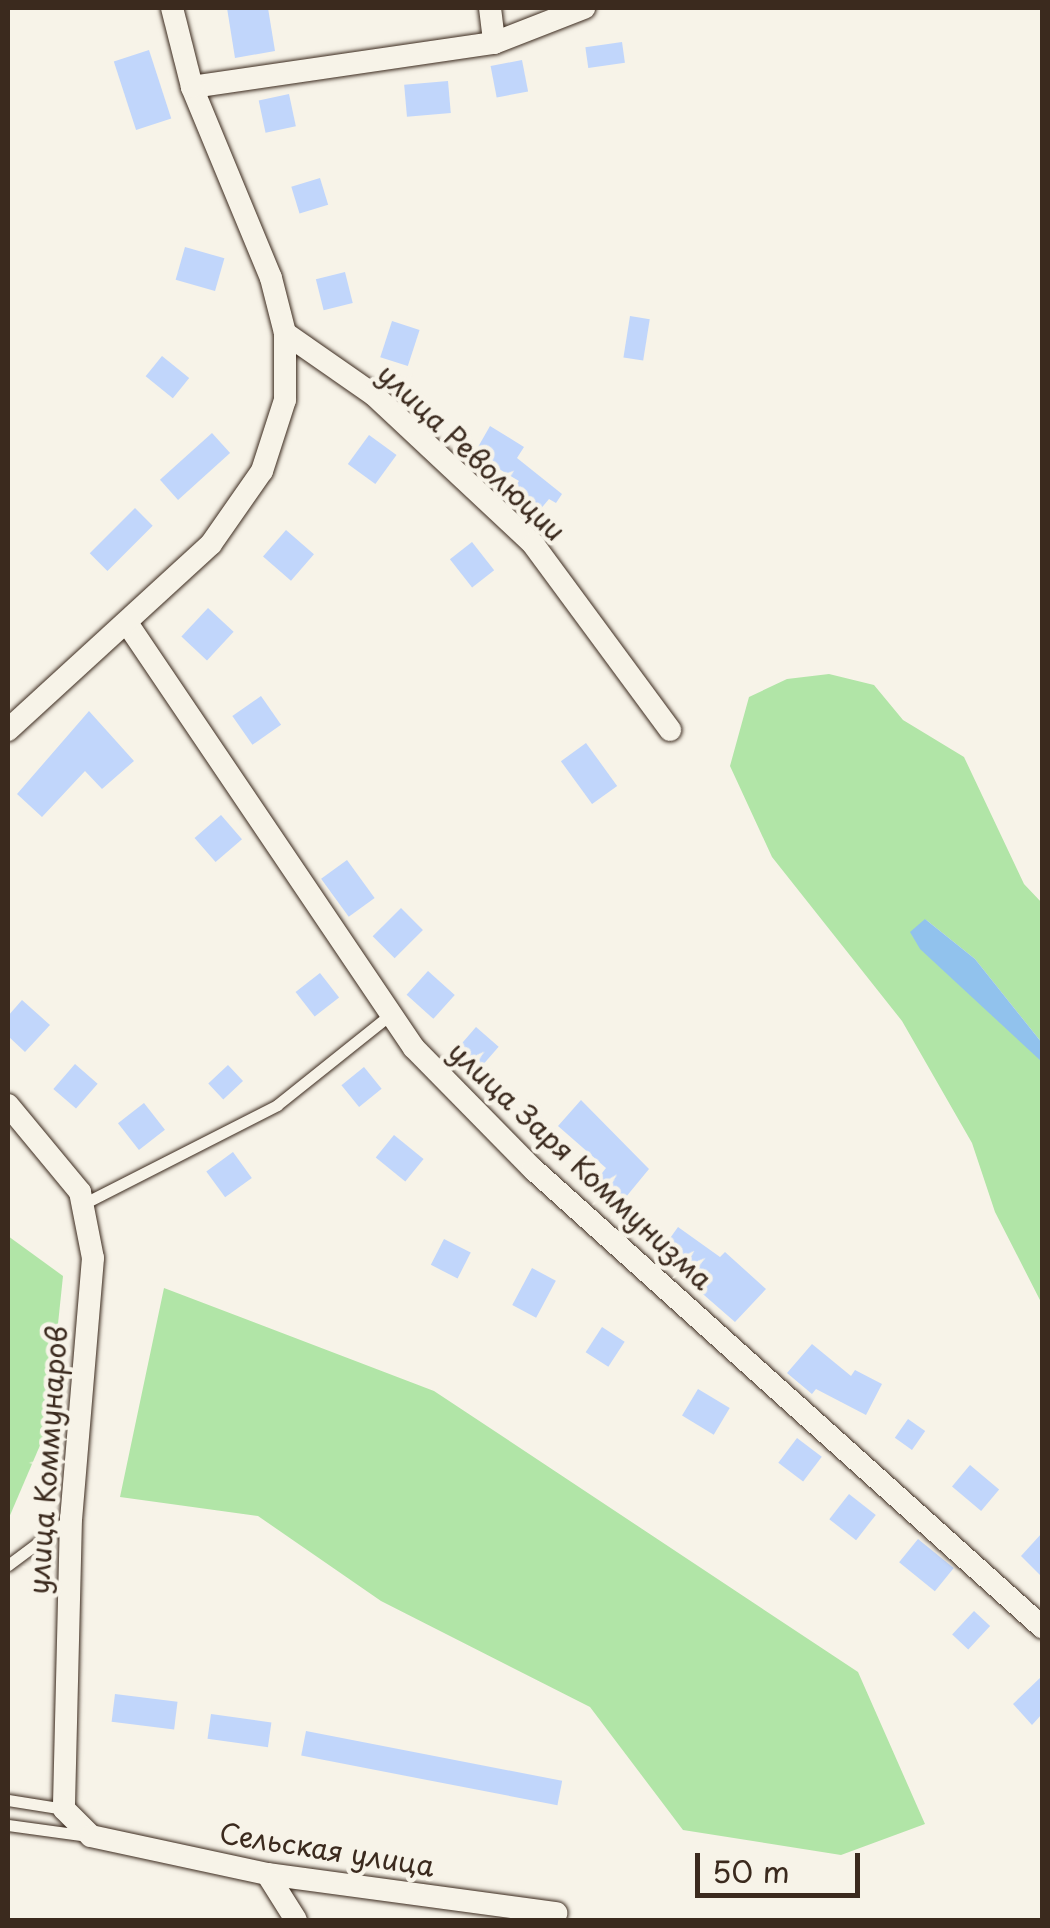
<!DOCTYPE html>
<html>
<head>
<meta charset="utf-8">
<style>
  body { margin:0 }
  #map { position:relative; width:1050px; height:1928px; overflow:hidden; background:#f7f3e8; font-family:"Playpen Sans",sans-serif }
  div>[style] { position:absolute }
  .green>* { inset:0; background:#b1e5a7 }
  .water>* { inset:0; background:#91c2ed }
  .building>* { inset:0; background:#c1d6fb; transform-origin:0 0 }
  .roads { filter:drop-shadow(0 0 2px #3b2a1e) drop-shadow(0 0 2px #3b2a1e) }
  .lane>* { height:11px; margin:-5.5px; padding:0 5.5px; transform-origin:5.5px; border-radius:5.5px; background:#f7f3e8 }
  .street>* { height:22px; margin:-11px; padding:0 11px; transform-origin:11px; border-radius:11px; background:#f7f3e8 }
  span { translate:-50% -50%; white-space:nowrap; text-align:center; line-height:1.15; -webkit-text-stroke:9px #f7f3e8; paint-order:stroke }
  .street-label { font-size:28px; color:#3b2a1e }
  .frame { position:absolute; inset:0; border:10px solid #3b2a1e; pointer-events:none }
  .scale { position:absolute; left:695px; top:1853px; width:165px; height:45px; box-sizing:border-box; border:5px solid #3b2a1e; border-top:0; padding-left:12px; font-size:30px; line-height:35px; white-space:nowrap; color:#3b2a1e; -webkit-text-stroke:8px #f7f3e8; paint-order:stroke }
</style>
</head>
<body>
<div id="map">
  <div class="green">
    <i style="clip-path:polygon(829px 674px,874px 685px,903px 720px,964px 757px,1024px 884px,1042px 903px,1042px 1043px,975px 959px,925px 919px,1042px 1062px,1042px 1304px,995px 1212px,972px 1143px,902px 1021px,772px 857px,730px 766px,749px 697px,787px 679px)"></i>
    <i style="clip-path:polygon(8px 1236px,63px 1276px,47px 1429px,8px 1520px)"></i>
    <i style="clip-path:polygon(164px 1288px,434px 1391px,858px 1672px,925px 1824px,841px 1855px,683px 1830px,590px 1707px,381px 1601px,258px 1516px,120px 1497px)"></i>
  </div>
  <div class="water">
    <i style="clip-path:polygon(925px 919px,975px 959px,1042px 1043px,1042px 1062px,920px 949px,910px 932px)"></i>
  </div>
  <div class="building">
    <i style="clip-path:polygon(227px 8px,268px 8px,275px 51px,235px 58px)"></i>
    <i style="left:622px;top:42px;width:21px;height:37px;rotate:82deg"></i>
    <i style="left:149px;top:50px;width:72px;height:37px;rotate:72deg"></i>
    <i style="left:522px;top:60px;width:32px;height:32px;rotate:79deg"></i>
    <i style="left:448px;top:81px;width:32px;height:44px;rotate:85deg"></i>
    <i style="left:289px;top:94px;width:33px;height:31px;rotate:78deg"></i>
    <i style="left:320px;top:178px;width:28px;height:30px;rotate:73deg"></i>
    <i style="left:185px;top:247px;width:41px;height:34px;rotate:16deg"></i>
    <i style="left:345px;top:272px;width:32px;height:30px;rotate:76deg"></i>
    <i style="left:630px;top:316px;width:20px;height:42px;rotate:9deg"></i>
    <i style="left:392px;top:321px;width:29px;height:38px;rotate:18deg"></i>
    <i style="left:162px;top:356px;width:35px;height:26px;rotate:39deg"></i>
    <i style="clip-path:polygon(490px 426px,524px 447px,517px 458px,562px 494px,556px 503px,549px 499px,539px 511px,512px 490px,519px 481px,474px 454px)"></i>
    <i style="left:212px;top:433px;width:27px;height:70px;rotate:48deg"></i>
    <i style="left:369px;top:435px;width:34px;height:36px;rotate:36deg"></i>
    <i style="left:135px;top:508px;width:25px;height:64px;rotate:45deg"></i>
    <i style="left:286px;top:530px;width:37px;height:35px;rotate:41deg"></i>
    <i style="left:472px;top:542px;width:36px;height:28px;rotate:52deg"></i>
    <i style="left:208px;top:608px;width:35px;height:39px;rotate:43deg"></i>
    <i style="left:261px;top:696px;width:35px;height:35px;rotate:55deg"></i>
    <i style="clip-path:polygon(89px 711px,134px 761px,102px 789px,85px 771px,42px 817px,17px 794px)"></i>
    <i style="left:586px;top:743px;width:53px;height:31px;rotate:54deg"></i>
    <i style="left:221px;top:815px;width:32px;height:35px;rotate:49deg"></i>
    <i style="left:347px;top:860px;width:47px;height:32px;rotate:54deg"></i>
    <i style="left:401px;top:908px;width:31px;height:40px;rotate:45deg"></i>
    <i style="left:428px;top:971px;width:36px;height:32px;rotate:42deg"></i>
    <i style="left:320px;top:973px;width:31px;height:31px;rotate:52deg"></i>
    <i style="clip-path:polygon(22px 1000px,50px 1025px,25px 1052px,8px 1036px,8px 1016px)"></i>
    <i style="left:476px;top:1027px;width:30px;height:28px;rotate:41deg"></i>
    <i style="left:75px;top:1064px;width:30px;height:33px;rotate:41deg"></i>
    <i style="left:228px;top:1065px;width:22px;height:27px;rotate:47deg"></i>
    <i style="left:364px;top:1067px;width:28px;height:29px;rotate:51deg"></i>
    <i style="clip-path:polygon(581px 1100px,649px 1169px,621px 1203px,595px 1182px,606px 1168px,558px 1126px)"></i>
    <i style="left:144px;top:1103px;width:34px;height:33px;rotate:52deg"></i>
    <i style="left:394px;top:1135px;width:38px;height:29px;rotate:39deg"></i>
    <i style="left:233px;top:1152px;width:32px;height:33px;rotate:54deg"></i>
    <i style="clip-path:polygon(678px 1227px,720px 1257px,725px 1252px,766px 1289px,735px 1322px,658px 1255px)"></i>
    <i style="left:444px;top:1239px;width:30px;height:29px;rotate:27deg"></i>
    <i style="left:532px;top:1268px;width:27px;height:42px;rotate:28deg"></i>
    <i style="left:602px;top:1327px;width:27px;height:30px;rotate:33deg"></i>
    <i style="clip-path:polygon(812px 1344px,851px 1376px,855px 1370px,882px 1384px,866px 1415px,816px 1389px,812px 1394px,787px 1373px)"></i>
    <i style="left:698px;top:1389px;width:37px;height:31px;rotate:31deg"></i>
    <i style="left:908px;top:1419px;width:21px;height:23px;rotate:35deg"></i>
    <i style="left:797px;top:1438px;width:31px;height:31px;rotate:37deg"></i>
    <i style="left:970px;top:1465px;width:38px;height:28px;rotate:40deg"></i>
    <i style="left:849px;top:1494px;width:34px;height:32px;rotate:38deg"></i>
    <i style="clip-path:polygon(1042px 1533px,1042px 1577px,1021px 1556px)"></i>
    <i style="left:918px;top:1539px;width:46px;height:30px;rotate:39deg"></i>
    <i style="left:974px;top:1611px;width:22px;height:32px;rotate:43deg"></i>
    <i style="clip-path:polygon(1042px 1676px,1042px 1714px,1032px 1725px,1013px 1704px)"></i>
    <i style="left:115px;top:1694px;width:63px;height:28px;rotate:7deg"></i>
    <i style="left:211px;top:1714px;width:61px;height:25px;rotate:8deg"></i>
    <i style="left:306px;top:1731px;width:261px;height:25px;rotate:11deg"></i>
  </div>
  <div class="roads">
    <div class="lane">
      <i style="left:83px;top:1204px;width:218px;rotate:-27deg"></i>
      <i style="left:277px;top:1105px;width:146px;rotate:-38.6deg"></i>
      <i style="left:8px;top:1565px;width:79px;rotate:-36.7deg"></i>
      <i style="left:8px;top:1800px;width:57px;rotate:9.1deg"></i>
      <i style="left:8px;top:1825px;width:81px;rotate:7.8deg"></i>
    </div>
    <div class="street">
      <i style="left:490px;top:8px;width:35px;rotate:83deg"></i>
      <i style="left:192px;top:87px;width:305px;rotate:-8.3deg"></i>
      <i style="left:494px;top:43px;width:97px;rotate:-21.3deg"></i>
      <i style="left:285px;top:333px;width:108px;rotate:34.9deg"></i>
      <i style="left:374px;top:395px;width:218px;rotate:43.1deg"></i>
      <i style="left:533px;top:544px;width:231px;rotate:53.6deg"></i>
      <i style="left:129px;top:626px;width:509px;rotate:55.97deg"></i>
      <i style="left:414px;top:1048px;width:170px;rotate:45.5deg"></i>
      <i style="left:533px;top:1169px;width:685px;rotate:41.98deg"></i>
      <i style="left:8px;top:730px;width:275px;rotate:-42.5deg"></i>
      <i style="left:211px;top:544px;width:89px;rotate:-55.1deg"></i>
      <i style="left:262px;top:471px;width:75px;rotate:-72.1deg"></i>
      <i style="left:285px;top:400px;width:67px;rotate:-90deg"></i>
      <i style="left:285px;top:333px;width:57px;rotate:-104.3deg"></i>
      <i style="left:271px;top:278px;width:207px;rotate:-112.5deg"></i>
      <i style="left:192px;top:87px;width:81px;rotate:-104.2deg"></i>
      <i style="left:8px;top:1105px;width:113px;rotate:50.4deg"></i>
      <i style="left:80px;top:1192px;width:67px;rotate:78.9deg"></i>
      <i style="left:93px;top:1258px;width:261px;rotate:94.8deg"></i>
      <i style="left:71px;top:1518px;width:291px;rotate:91.4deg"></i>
      <i style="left:64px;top:1809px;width:38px;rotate:45deg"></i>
      <i style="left:91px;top:1836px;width:180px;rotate:12.2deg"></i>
      <i style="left:267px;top:1874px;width:292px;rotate:7.7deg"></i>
      <i style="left:267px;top:1874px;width:54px;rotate:57.8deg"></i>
    </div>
  </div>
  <div class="street-label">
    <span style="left:472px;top:452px;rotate:43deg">улица Революции</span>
    <span style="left:581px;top:1165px;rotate:43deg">улица Заря Коммунизма</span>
    <span style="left:47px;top:1460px;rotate:-86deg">улица Коммунаров</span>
    <span style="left:327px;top:1849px;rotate:9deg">Сельская улица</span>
  </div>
  <div class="frame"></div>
  <div class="scale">50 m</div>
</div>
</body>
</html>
